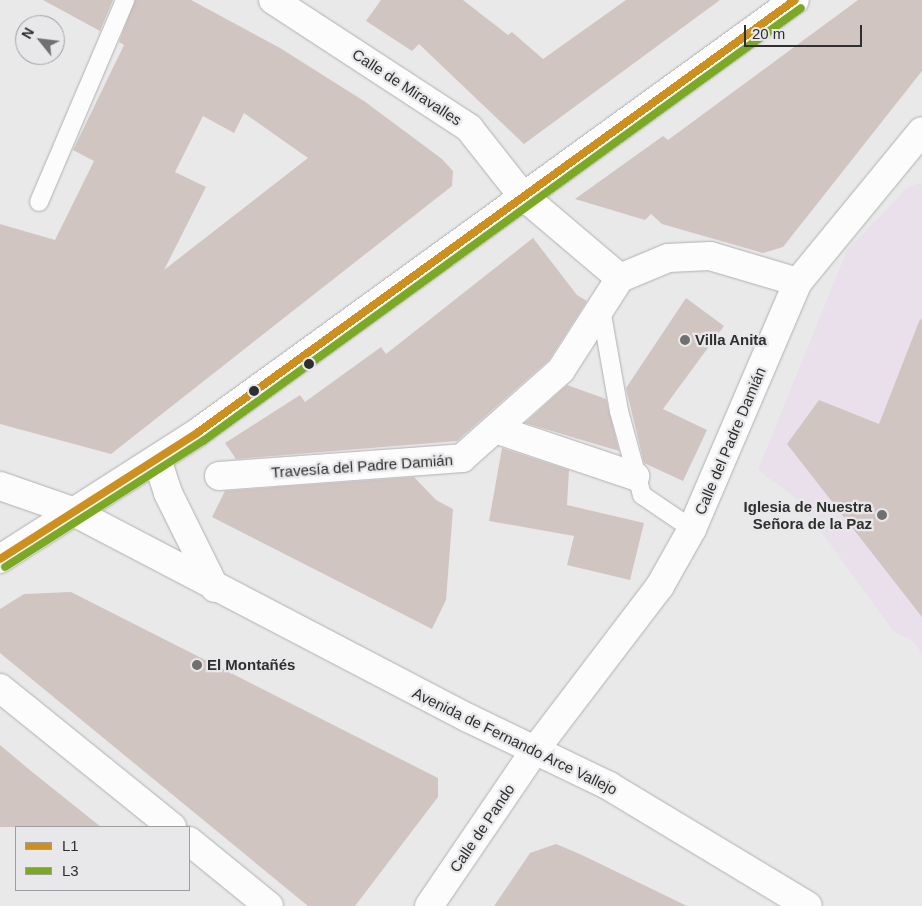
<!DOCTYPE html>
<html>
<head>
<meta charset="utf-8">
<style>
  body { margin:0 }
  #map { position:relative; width:922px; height:906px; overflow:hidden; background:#e9e9ea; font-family:Arial,sans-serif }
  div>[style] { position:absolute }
  .education>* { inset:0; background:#e9e0eb }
  .building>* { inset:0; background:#d1c5c1 }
  .roads { filter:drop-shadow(0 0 1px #b0b0b1) drop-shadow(0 0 1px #b0b0b1) }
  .service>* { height:18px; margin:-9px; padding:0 9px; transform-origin:9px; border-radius:9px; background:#fcfcfc }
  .minor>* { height:28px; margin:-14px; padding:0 14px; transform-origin:14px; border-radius:14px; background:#fcfcfc }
  .secondary>* { height:28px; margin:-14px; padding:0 14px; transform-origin:14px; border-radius:14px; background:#fcfcfc }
  .trunk>* { height:28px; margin:-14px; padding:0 14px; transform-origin:14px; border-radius:14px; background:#fcfcfc }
  .bus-1>* { height:8px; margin:-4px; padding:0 4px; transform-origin:4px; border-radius:4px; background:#cd8f1d }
  .bus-2>* { height:8px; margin:-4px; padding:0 4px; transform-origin:4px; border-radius:4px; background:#7ca925 }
  .dots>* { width:14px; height:14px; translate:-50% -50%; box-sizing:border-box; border:2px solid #e8e8eb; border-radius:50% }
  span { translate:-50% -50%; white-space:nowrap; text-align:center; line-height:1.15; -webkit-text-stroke:4.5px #e8e8eb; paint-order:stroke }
  .street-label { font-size:15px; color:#2f2f30 }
  .poi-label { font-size:15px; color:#2f2f30; font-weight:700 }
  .left { translate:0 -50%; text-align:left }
  .right { translate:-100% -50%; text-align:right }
  .legend { position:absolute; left:15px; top:826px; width:175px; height:65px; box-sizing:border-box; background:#e8e8eb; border:1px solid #9e9ea0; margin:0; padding:6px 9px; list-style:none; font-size:15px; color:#2f2f30 }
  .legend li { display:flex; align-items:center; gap:10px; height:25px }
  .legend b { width:25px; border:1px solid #9e9ea0 }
  .north { position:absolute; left:15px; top:15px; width:50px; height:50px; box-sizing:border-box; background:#e8e8eb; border:1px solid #9e9ea0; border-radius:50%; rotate:299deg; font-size:14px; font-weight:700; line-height:20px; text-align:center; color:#2f2f30 }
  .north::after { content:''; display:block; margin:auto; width:18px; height:22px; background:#707071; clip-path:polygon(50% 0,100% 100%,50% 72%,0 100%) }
  .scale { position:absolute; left:744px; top:25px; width:118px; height:22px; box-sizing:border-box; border:2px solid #2f2f30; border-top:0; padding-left:6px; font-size:15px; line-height:18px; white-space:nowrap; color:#2f2f30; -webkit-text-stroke:4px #e8e8eb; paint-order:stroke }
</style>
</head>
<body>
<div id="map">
  <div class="education">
    <i style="clip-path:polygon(922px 183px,922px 654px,913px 641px,894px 632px,798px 500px,758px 470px,847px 250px,909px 186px)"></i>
  </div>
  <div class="building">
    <i style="clip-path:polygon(43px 0,113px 0,100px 31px)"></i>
    <i style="clip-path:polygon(evenodd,135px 0,191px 0,280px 48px,364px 101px,442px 159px,453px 171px,452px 186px,111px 454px,0 424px,0 224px,55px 240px,94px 161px,73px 150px,124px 45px,119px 42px,135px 0,244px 113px,308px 158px,164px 270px,206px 187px,175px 172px,203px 116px,234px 133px,244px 113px)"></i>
    <i style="clip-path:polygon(381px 0,463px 0,508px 35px,512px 32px,543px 59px,626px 0,720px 0,524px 144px,419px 44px,412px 51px,366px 21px)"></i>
    <i style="clip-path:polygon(858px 0,922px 0,922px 71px,783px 247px,763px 253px,662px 224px,651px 214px,645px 220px,575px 199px,663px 136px,668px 140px)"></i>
    <i style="clip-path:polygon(533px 238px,577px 295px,587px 301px,549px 360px,457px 441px,236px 459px,225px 443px,300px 395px,305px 402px,381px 347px,386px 354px)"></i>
    <i style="clip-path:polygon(686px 298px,724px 326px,663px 409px,707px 430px,683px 481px,644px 463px,626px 388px)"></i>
    <i style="clip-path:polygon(920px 319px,922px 320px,922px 617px,787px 444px,819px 400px,879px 424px)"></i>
    <i style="clip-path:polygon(567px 385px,606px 399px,619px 451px,525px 423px)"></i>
    <i style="clip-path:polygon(502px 448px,569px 470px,567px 505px,644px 523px,630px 580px,567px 565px,574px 536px,489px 521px)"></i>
    <i style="clip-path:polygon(414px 477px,436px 500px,453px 509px,446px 600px,432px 629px,212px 517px,225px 491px)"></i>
    <i style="clip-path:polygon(71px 592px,438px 778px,438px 797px,355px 906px,308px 906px,0 653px,0 609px,24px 594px)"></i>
    <i style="clip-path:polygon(0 745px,31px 771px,101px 827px,0 827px)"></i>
    <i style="clip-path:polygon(556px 844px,582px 855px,687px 906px,494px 906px,530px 853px)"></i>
  </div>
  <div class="roads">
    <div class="service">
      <i style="left:39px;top:202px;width:220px;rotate:-66.9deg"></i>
      <i style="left:601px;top:309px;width:104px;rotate:80deg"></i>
      <i style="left:619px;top:411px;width:87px;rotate:74.7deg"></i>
      <i style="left:642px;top:495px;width:60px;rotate:34.2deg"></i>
    </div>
    <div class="minor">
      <i style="left:273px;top:0;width:234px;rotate:33.1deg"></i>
      <i style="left:469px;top:128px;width:85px;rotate:51.7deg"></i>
      <i style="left:522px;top:195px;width:128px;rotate:40.3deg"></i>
      <i style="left:495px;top:429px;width:148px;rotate:18.6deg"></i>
      <i style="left:219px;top:476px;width:244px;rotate:-4.2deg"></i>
      <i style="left:462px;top:458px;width:132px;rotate:-41.6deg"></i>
      <i style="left:561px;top:370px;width:109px;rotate:-57.3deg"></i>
      <i style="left:620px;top:278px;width:52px;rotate:-22.6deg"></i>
      <i style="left:668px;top:258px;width:42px;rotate:-2.7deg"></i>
      <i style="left:710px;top:256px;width:92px;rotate:16.5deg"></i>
      <i style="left:0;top:688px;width:221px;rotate:38.9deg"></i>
      <i style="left:189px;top:841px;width:103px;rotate:39.1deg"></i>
      <i style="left:429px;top:906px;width:189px;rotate:-55.8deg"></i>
      <i style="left:535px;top:750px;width:206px;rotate:-52.7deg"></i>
      <i style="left:660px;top:586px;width:65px;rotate:-60.7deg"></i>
      <i style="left:692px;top:529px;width:269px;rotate:-66.8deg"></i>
      <i style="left:798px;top:282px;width:195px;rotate:-50.6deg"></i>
    </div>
    <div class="secondary">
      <i style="left:157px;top:459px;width:36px;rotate:72deg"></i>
      <i style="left:168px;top:493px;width:106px;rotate:63.7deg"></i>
      <i style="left:0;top:486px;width:76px;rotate:19.1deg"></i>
      <i style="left:72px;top:511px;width:447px;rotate:27.6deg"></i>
      <i style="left:468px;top:718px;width:157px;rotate:25.7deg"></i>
      <i style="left:609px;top:786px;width:232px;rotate:31.1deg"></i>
    </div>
    <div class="trunk">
      <i style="left:0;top:559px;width:234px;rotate:-32.6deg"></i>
      <i style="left:197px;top:433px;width:738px;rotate:-35.91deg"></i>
    </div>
  </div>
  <div class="bus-1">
    <i style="left:0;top:559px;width:234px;rotate:-32.6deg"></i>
    <i style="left:197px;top:433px;width:738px;rotate:-35.91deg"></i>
  </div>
  <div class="bus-2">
    <i style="left:5px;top:567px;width:235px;rotate:-32.5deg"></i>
    <i style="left:203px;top:441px;width:738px;rotate:-35.91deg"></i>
  </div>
  <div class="dots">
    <i style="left:685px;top:340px;background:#707071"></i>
    <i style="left:309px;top:364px;background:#2f2f30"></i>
    <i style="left:254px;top:391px;background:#2f2f30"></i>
    <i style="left:882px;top:515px;background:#707071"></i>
    <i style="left:197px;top:665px;background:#707071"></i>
  </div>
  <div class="street-label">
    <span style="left:407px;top:87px;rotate:33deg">Calle de Miravalles</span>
    <span style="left:730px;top:441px;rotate:-67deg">Calle del Padre Damián</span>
    <span style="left:362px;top:466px;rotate:-4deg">Travesía del Padre Damián</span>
    <span style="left:515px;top:741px;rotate:26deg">Avenida de Fernando Arce Vallejo</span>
    <span style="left:482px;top:828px;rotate:-56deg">Calle de Pando</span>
  </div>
  <div class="poi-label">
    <span class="left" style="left:695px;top:340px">Villa Anita</span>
    <span class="right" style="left:872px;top:515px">Iglesia de Nuestra<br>Señora de la Paz</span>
    <span class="left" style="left:207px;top:665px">El Montañés</span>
  </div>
  <ul class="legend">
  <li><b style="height:6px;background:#cd8f1d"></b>L1</li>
  <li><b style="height:6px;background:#7ca925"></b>L3</li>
  </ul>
  <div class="north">N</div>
  <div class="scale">20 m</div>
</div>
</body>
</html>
